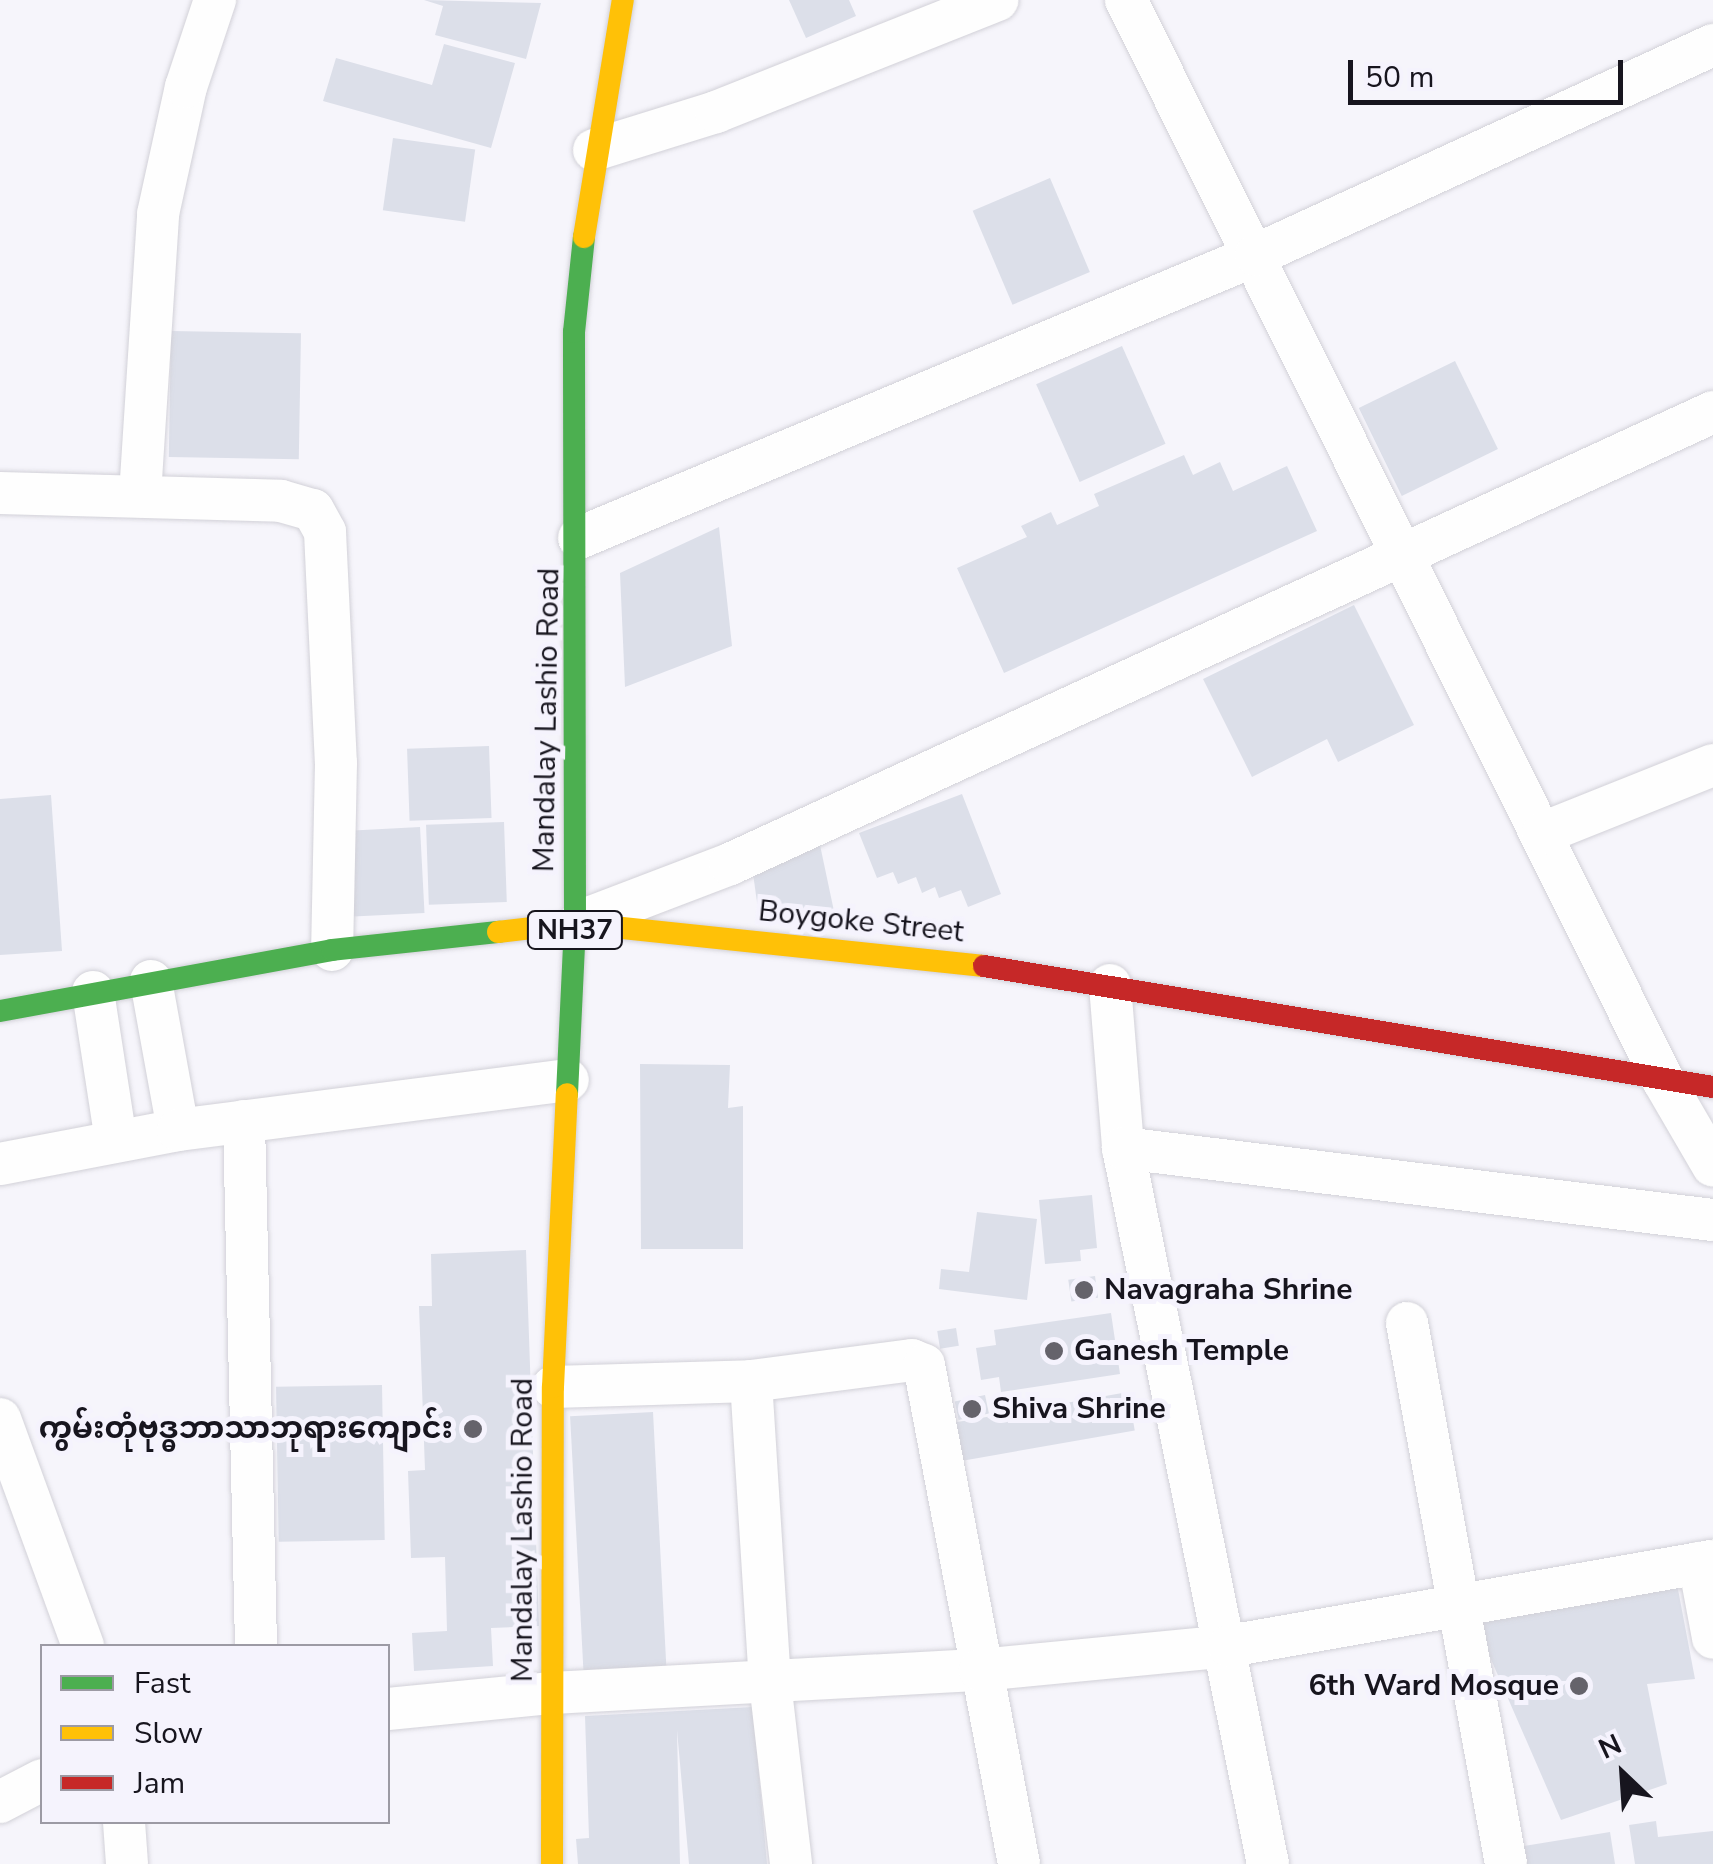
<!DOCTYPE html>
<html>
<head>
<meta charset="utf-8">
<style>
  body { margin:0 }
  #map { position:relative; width:1713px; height:1864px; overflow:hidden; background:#f6f5fb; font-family:"Nunito Sans","Noto Sans Myanmar",sans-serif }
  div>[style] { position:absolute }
  .building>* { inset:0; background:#dcdfe9; transform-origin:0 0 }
  .roads { filter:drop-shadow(0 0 2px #d2d1d8) drop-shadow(0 0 2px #d2d1d8) }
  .street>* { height:42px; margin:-21px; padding:0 21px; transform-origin:21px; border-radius:21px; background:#fefefe }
  .fast>* { height:22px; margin:-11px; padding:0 11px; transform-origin:11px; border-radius:11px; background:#4caf50 }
  .slow>* { height:22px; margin:-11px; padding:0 11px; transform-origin:11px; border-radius:11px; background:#ffc107 }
  .jam>* { height:22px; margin:-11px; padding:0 11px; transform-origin:11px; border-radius:11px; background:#c62828 }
  .dots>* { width:28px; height:28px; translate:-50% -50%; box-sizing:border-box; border:5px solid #f5f3fd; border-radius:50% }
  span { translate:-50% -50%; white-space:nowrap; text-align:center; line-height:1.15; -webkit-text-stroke:10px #f5f3fd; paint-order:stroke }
  .shield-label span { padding:2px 8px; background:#f5f3fd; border:2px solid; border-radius:8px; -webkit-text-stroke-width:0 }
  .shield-label { font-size:28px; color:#17151e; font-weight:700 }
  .street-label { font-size:30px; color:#17151e }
  .poi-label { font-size:30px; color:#17151e; font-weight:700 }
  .left { translate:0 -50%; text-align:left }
  .right { translate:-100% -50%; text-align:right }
  .legend { position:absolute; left:40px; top:1644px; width:350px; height:180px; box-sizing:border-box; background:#f5f3fd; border:2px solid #9c9aa4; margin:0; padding:12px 18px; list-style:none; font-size:30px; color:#17151e }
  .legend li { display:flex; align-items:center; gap:20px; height:50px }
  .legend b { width:50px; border:2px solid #9c9aa4 }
  .north { position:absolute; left:1573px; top:1724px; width:100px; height:100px; -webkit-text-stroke:8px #f5f3fd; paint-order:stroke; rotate:335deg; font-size:28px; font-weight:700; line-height:40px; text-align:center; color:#17151e }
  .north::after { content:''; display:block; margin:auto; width:35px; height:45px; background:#17151e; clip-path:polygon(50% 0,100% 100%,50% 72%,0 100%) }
  .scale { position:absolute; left:1348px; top:60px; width:275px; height:45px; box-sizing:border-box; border:5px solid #17151e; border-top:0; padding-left:12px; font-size:30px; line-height:35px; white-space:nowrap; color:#17151e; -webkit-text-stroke:8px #f5f3fd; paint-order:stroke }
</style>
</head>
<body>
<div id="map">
  <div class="building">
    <i style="clip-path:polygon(424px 0,541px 3px,526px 59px,435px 35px,443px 6px)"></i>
    <i style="clip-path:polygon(789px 0,849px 0,856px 16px,806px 38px)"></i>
    <i style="clip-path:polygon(444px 44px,515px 63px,491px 148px,323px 101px,336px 58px,432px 85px)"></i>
    <i style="left:393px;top:138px;width:83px;height:73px;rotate:8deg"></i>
    <i style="left:1050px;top:178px;width:102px;height:84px;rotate:67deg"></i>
    <i style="left:171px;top:331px;width:130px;height:126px;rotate:1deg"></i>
    <i style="left:1122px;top:346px;width:107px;height:94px;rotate:66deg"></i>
    <i style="left:1455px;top:361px;width:98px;height:107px;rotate:64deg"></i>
    <i style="clip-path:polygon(1184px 455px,1193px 475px,1220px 462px,1233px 491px,1287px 466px,1317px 531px,1004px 673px,957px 568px,1027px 537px,1021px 526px,1051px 512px,1057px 525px,1099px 506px,1094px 494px)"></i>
    <i style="clip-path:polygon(719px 527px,732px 646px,625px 687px,620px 573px)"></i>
    <i style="clip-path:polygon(1354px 605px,1414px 725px,1338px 762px,1327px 739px,1252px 777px,1203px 679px)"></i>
    <i style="left:489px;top:746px;width:72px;height:82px;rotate:88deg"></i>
    <i style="clip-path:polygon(962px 794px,1001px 894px,968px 907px,961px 890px,939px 898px,935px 887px,922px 893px,916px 877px,898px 884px,893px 872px,877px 878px,859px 833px)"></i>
    <i style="clip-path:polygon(51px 795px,62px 951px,0 955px,0 799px)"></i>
    <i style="left:504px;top:822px;width:80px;height:78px;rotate:88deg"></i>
    <i style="left:420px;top:827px;width:86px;height:76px;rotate:87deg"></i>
    <i style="clip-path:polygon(820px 845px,835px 916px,759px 917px,752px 866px)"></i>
    <i style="clip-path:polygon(640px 1064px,730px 1065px,728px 1108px,743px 1106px,743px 1249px,641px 1249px)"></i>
    <i style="clip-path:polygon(1092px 1195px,1097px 1248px,1080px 1250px,1081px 1261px,1045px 1264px,1039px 1200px)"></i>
    <i style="clip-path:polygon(977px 1212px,1037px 1219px,1027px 1300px,939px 1289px,941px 1269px,969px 1272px)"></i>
    <i style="clip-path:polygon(526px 1250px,539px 1626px,491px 1628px,493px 1666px,414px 1671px,412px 1633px,447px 1631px,445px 1557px,411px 1558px,408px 1471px,425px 1470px,419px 1306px,432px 1306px,431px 1254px)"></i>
    <i style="left:1095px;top:1276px;width:22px;height:27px;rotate:82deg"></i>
    <i style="clip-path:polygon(1111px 1313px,1120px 1374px,1001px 1392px,999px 1377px,981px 1380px,976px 1348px,996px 1345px,994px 1330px)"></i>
    <i style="left:956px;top:1328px;width:18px;height:19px;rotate:81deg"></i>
    <i style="left:382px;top:1385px;width:155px;height:106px;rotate:89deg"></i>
    <i style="left:1128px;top:1392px;width:39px;height:179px;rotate:80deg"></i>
    <i style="left:985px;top:1395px;width:19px;height:31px;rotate:78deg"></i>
    <i style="left:653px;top:1412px;width:266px;height:83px;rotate:87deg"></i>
    <i style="clip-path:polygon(1677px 1584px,1695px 1679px,1647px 1684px,1667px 1784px,1561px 1820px,1473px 1618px)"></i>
    <i style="clip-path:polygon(753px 1707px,767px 1864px,689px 1864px,677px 1730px,680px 1864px,578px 1864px,576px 1839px,589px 1838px,585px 1716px)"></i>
    <i style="clip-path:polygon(1656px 1821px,1658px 1837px,1713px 1831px,1713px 1864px,1635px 1864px,1629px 1825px)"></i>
    <i style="clip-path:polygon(1610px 1832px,1615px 1864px,1521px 1864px,1518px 1847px)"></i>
  </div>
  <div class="roads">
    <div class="street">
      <i style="left:1126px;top:0;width:1206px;rotate:63.56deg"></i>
      <i style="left:1663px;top:1080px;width:99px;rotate:59.8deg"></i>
      <i style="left:594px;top:150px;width:128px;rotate:-17.3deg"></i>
      <i style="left:716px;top:112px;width:303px;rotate:-21.7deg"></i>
      <i style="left:0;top:493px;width:281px;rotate:1.6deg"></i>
      <i style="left:281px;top:501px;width:33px;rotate:16deg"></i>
      <i style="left:313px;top:510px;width:25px;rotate:61deg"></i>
      <i style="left:325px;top:532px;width:231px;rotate:87.3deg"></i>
      <i style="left:336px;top:763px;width:187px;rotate:91.2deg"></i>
      <i style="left:140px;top:495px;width:282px;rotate:-86.3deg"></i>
      <i style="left:158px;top:214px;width:130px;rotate:-77.6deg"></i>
      <i style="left:186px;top:87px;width:92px;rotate:-71.6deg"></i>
      <i style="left:579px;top:538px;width:734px;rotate:-22.69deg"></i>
      <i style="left:1256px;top:255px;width:503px;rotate:-24.68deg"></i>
      <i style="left:1543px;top:833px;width:183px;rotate:-21.8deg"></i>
      <i style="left:581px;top:921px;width:160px;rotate:-20.9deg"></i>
      <i style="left:730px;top:864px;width:1082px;rotate:-24.69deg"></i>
      <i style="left:151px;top:981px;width:151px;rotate:79.7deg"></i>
      <i style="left:1110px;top:985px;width:164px;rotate:85.4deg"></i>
      <i style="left:1123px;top:1148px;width:731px;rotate:78.55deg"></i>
      <i style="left:93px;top:992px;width:151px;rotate:81.2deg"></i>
      <i style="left:244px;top:1121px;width:525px;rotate:88.69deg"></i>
      <i style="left:1123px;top:1148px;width:594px;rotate:6.96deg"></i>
      <i style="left:0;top:1164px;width:181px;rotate:-10.8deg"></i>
      <i style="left:178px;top:1130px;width:393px;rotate:-7.3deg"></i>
      <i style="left:1407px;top:1323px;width:550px;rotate:79.63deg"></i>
      <i style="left:751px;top:1381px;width:302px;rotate:86.4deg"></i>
      <i style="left:770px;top:1682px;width:183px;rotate:83.4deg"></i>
      <i style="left:553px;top:1387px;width:198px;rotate:-1.7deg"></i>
      <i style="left:751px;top:1381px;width:162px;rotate:-7.4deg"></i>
      <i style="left:912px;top:1360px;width:13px;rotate:23deg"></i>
      <i style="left:924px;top:1365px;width:508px;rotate:79.22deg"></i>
      <i style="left:0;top:1419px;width:242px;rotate:69.9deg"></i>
      <i style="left:1699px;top:1563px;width:76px;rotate:79.4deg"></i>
      <i style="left:388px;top:1709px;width:165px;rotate:-5.6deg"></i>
      <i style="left:552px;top:1693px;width:429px;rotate:-3.1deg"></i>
      <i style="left:980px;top:1670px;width:250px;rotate:-5.5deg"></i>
      <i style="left:1229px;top:1646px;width:491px;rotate:-10deg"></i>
      <i style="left:0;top:1802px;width:47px;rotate:-27.6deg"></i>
      <i style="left:124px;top:1822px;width:42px;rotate:85.9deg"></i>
    </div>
    <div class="fast">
      <i style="left:0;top:1011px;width:338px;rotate:-10.4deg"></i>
      <i style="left:332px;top:950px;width:167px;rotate:-6.2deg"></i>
      <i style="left:567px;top:1094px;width:171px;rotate:-87.3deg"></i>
      <i style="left:575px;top:923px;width:591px;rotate:-90.1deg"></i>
      <i style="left:574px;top:332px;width:96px;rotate:-84deg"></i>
    </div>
    <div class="slow">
      <i style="left:584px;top:237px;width:240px;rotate:-80.7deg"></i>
      <i style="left:498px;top:932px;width:78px;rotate:-6.7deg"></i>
      <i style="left:575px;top:923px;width:411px;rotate:6deg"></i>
      <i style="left:552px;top:1864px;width:477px;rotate:-89.9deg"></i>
      <i style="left:553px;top:1387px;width:293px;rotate:-87.3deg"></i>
    </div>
    <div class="jam">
      <i style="left:984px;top:966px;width:739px;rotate:9.42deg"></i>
    </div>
  </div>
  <div class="dots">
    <i style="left:1084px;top:1290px;background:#65636b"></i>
    <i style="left:1054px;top:1351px;background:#65636b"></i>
    <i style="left:972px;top:1409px;background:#65636b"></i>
    <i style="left:473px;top:1429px;background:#65636b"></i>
    <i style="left:1579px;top:1686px;background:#65636b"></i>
  </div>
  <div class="shield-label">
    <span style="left:575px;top:930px">NH37</span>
  </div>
  <div class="street-label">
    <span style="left:547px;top:720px;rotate:-89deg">Mandalay Lashio Road</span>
    <span style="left:861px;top:922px;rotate:6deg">Boygoke Street</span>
    <span style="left:523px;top:1530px;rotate:-90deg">Mandalay Lashio Road</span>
  </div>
  <div class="poi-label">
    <span class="left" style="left:1104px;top:1290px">Navagraha Shrine</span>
    <span class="left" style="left:1074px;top:1351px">Ganesh Temple</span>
    <span class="left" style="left:992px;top:1409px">Shiva Shrine</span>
    <span class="right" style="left:453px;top:1429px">ကွမ်းတုံဗုဒ္ဓဘာသာဘုရားကျောင်း</span>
    <span class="right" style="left:1559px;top:1686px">6th Ward Mosque</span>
  </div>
  <ul class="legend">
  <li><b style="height:12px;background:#4caf50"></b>Fast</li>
  <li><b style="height:12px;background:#ffc107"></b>Slow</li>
  <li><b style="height:12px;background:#c62828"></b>Jam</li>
  </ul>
  <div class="north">N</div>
  <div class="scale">50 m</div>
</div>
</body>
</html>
